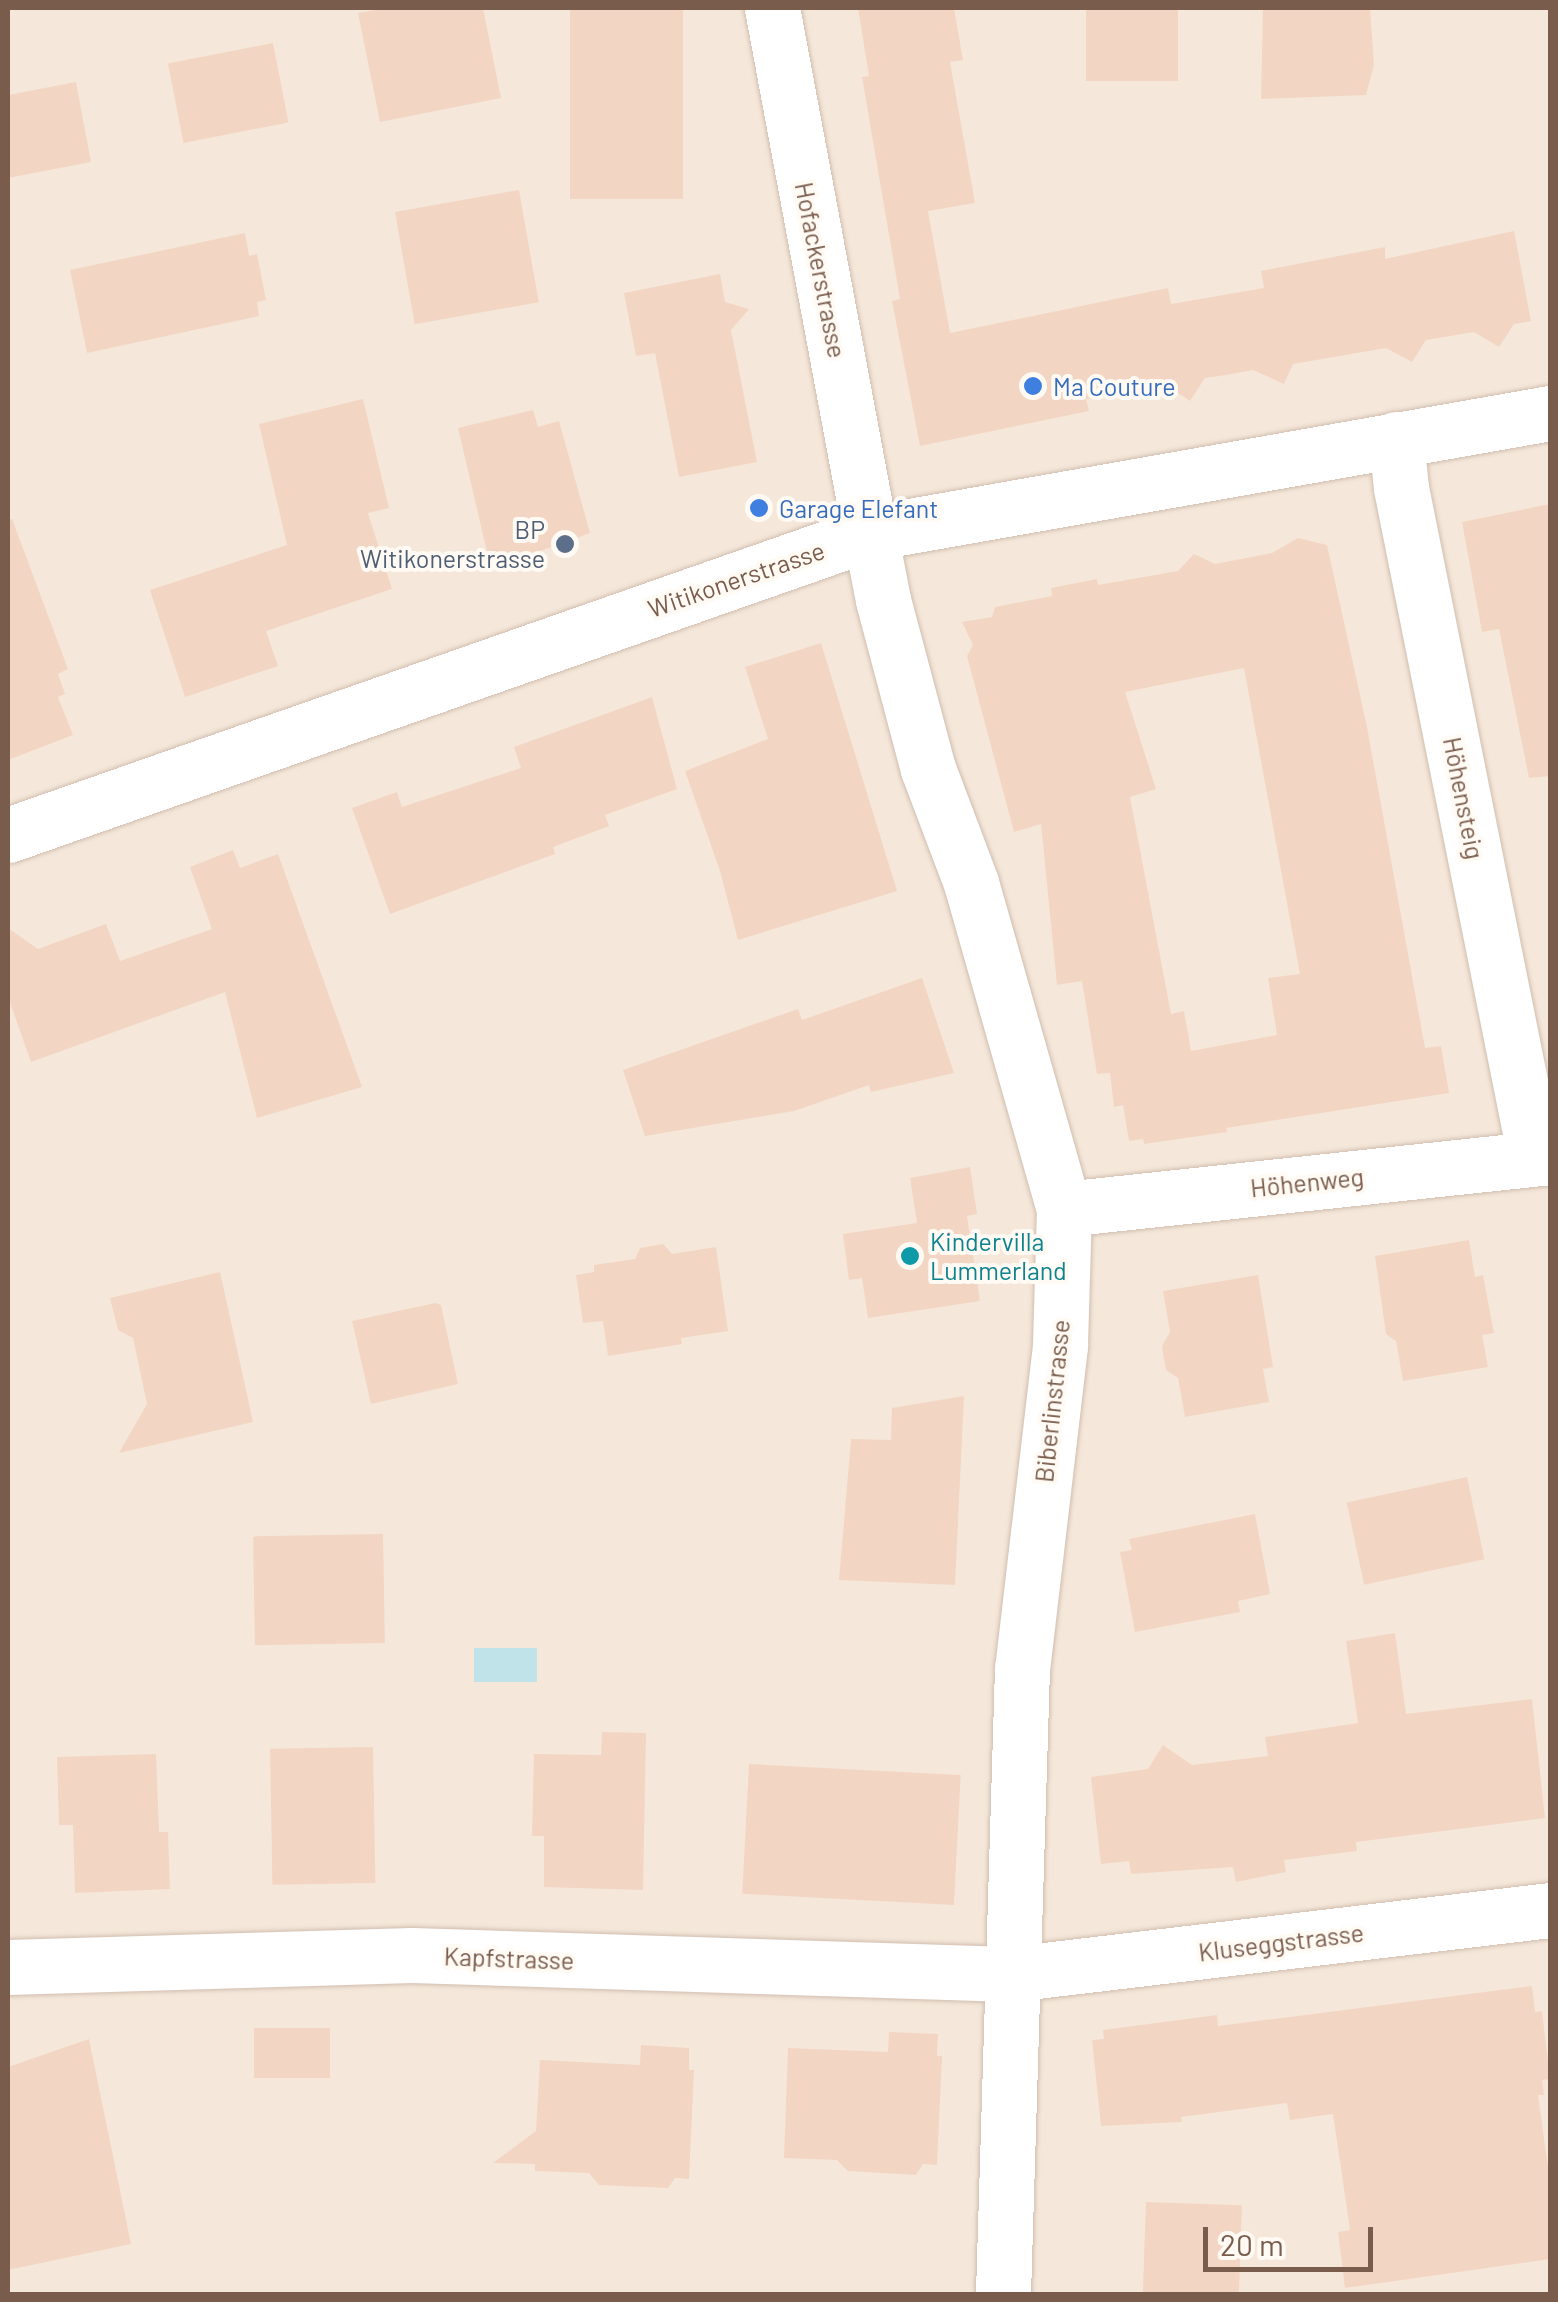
<!DOCTYPE html>
<html>
<head>
<meta charset="utf-8">
<style>
  body { margin:0 }
  #map { position:relative; width:1558px; height:2302px; overflow:hidden; background:#fdf6ec; font-family:Barlow,sans-serif }
  div>[style] { position:absolute }
  .residential>* { inset:0; background:#f5e8da; transform-origin:0 0 }
  .water>* { inset:0; background:#bfe3e8; transform-origin:0 0 }
  .building>* { inset:0; background:#f3d5c3; transform-origin:0 0 }
  .roads { filter:drop-shadow(0 0 2px #d1beb0) drop-shadow(0 0 2px #d1beb0) }
  .street>* { height:55px; margin:-27.5px; padding:0 27.5px; transform-origin:27.5px; border-radius:27.5px; background:#fff }
  .secondary>* { height:55px; margin:-27.5px; padding:0 27.5px; transform-origin:27.5px; border-radius:27.5px; background:#fff }
  .dots>* { width:28px; height:28px; translate:-50% -50%; box-sizing:border-box; border:5px solid #fffaf3; border-radius:50% }
  span { translate:-50% -50%; white-space:nowrap; text-align:center; line-height:1.15; -webkit-text-stroke:8px #fffaf3; paint-order:stroke }
  .street-label { font-size:25px; color:#7a5c4d }
  .shop-label { font-size:25px; color:#366cbe }
  .left { translate:0 -50%; text-align:left }
  .service-label { font-size:25px; color:#4e5e75 }
  .right { translate:-100% -50%; text-align:right }
  .culture-label { font-size:25px; color:#0d838f }
  .frame { position:absolute; inset:0; border:10px solid #7a5c4d; pointer-events:none }
  .scale { position:absolute; left:1203px; top:2227px; width:170px; height:45px; box-sizing:border-box; border:5px solid #7a5c4d; border-top:0; padding-left:12px; font-size:30px; line-height:35px; white-space:nowrap; color:#7a5c4d; -webkit-text-stroke:8px #fffaf3; paint-order:stroke }
</style>
</head>
<body>
<div id="map">
  <div class="residential">
    <i style="left:8px;top:8px;width:1542px;height:2286px"></i>
  </div>
  <div class="water">
    <i style="left:474px;top:1648px;width:63px;height:34px"></i>
  </div>
  <div class="building">
    <i style="clip-path:polygon(387px 8px,483px 8px,501px 98px,380px 122px,358px 13px)"></i>
    <i style="left:570px;top:8px;width:113px;height:191px"></i>
    <i style="clip-path:polygon(858px 8px,954px 8px,963px 60px,950px 62px,975px 203px,928px 211px,950px 333px,1168px 288px,1171px 304px,1264px 288px,1261px 271px,1385px 247px,1385px 259px,1514px 231px,1531px 321px,1514px 324px,1499px 347px,1474px 332px,1426px 340px,1412px 362px,1386px 348px,1293px 364px,1284px 384px,1253px 370px,1226px 375px,1205px 378px,1190px 401px,1166px 385px,1086px 399px,1089px 411px,920px 446px,892px 301px,900px 299px,862px 77px,869px 76px)"></i>
    <i style="left:1086px;top:8px;width:92px;height:73px"></i>
    <i style="clip-path:polygon(1263px 8px,1370px 8px,1374px 65px,1366px 95px,1261px 99px)"></i>
    <i style="left:273px;top:43px;width:81px;height:107px;rotate:79deg"></i>
    <i style="clip-path:polygon(76px 82px,91px 162px,8px 178px,8px 95px)"></i>
    <i style="left:519px;top:190px;width:114px;height:126px;rotate:80deg"></i>
    <i style="clip-path:polygon(245px 233px,249px 256px,257px 254px,266px 300px,257px 302px,259px 316px,87px 353px,70px 270px)"></i>
    <i style="clip-path:polygon(720px 274px,725px 302px,749px 309px,731px 330px,757px 462px,679px 477px,655px 353px,636px 356px,624px 293px)"></i>
    <i style="clip-path:polygon(363px 399px,389px 508px,368px 513px,392px 589px,266px 631px,278px 666px,185px 697px,150px 590px,287px 545px,259px 424px)"></i>
    <i style="clip-path:polygon(533px 410px,538px 427px,559px 421px,590px 533px,491px 569px,458px 428px)"></i>
    <i style="clip-path:polygon(1550px 504px,1550px 776px,1529px 778px,1499px 629px,1482px 632px,1462px 522px)"></i>
    <i style="clip-path:polygon(12px 519px,68px 669px,58px 674px,65px 694px,58px 697px,73px 735px,8px 760px,8px 520px)"></i>
    <i style="clip-path:polygon(evenodd,1298px 538px,1327px 545px,1367px 727px,1425px 1048px,1441px 1046px,1449px 1093px,1226px 1128px,1227px 1132px,1144px 1144px,1143px 1139px,1129px 1141px,1123px 1105px,1114px 1107px,1110px 1073px,1097px 1074px,1082px 981px,1057px 985px,1041px 824px,1014px 832px,967px 656px,973px 645px,962px 622px,992px 617px,995px 607px,1052px 596px,1051px 588px,1097px 579px,1098px 585px,1178px 571px,1194px 554px,1215px 564px,1272px 553px,1298px 538px,1244px 668px,1300px 974px,1268px 978px,1277px 1035px,1191px 1051px,1184px 1011px,1171px 1014px,1130px 797px,1156px 789px,1125px 692px,1244px 668px)"></i>
    <i style="clip-path:polygon(821px 643px,897px 891px,738px 940px,720px 871px,685px 771px,768px 739px,745px 667px)"></i>
    <i style="clip-path:polygon(652px 697px,677px 789px,605px 815px,609px 826px,553px 847px,555px 854px,390px 914px,352px 808px,397px 792px,402px 807px,521px 768px,514px 747px)"></i>
    <i style="clip-path:polygon(233px 850px,240px 868px,278px 854px,362px 1087px,257px 1118px,225px 992px,31px 1062px,8px 997px,8px 928px,38px 949px,106px 924px,120px 961px,212px 929px,190px 867px)"></i>
    <i style="clip-path:polygon(922px 978px,954px 1073px,871px 1092px,869px 1085px,794px 1111px,645px 1136px,623px 1070px,798px 1009px,802px 1020px)"></i>
    <i style="clip-path:polygon(970px 1167px,977px 1214px,967px 1216px,980px 1301px,868px 1318px,862px 1278px,849px 1280px,843px 1234px,917px 1223px,910px 1178px)"></i>
    <i style="clip-path:polygon(1469px 1240px,1475px 1277px,1483px 1275px,1494px 1333px,1482px 1335px,1488px 1367px,1403px 1381px,1396px 1341px,1386px 1334px,1375px 1256px)"></i>
    <i style="clip-path:polygon(663px 1244px,672px 1254px,716px 1247px,728px 1331px,681px 1338px,682px 1344px,608px 1356px,603px 1321px,583px 1323px,576px 1275px,594px 1272px,594px 1265px,635px 1259px,640px 1248px)"></i>
    <i style="clip-path:polygon(220px 1272px,253px 1422px,119px 1453px,147px 1404px,133px 1338px,118px 1330px,110px 1298px)"></i>
    <i style="clip-path:polygon(1258px 1275px,1273px 1367px,1263px 1369px,1269px 1402px,1185px 1417px,1178px 1378px,1166px 1370px,1162px 1346px,1170px 1332px,1163px 1291px)"></i>
    <i style="clip-path:polygon(435px 1303px,441px 1305px,458px 1384px,371px 1404px,352px 1321px)"></i>
    <i style="clip-path:polygon(964px 1396px,955px 1585px,839px 1580px,851px 1439px,891px 1440px,892px 1408px)"></i>
    <i style="left:1467px;top:1477px;width:84px;height:123px;rotate:78deg"></i>
    <i style="clip-path:polygon(1255px 1514px,1270px 1594px,1238px 1601px,1240px 1612px,1135px 1632px,1120px 1552px,1132px 1550px,1129px 1539px)"></i>
    <i style="left:383px;top:1534px;width:109px;height:130px;rotate:89deg"></i>
    <i style="clip-path:polygon(1395px 1633px,1406px 1714px,1532px 1699px,1545px 1818px,1356px 1842px,1357px 1851px,1284px 1860px,1286px 1872px,1236px 1882px,1233px 1867px,1131px 1874px,1129px 1861px,1101px 1864px,1091px 1777px,1148px 1769px,1163px 1745px,1192px 1765px,1268px 1756px,1265px 1737px,1358px 1723px,1346px 1641px)"></i>
    <i style="clip-path:polygon(602px 1732px,646px 1733px,643px 1890px,544px 1887px,544px 1836px,532px 1836px,534px 1754px,601px 1755px)"></i>
    <i style="left:373px;top:1747px;width:136px;height:103px;rotate:89deg"></i>
    <i style="clip-path:polygon(156px 1754px,159px 1832px,168px 1832px,170px 1889px,75px 1893px,73px 1825px,59px 1825px,57px 1757px)"></i>
    <i style="left:749px;top:1764px;width:212px;height:130px;rotate:3deg"></i>
    <i style="clip-path:polygon(1532px 1986px,1535px 2012px,1542px 2011px,1550px 2079px,1542px 2080px,1544px 2095px,1538px 2095px,1550px 2181px,1550px 2259px,1345px 2288px,1338px 2232px,1350px 2230px,1333px 2114px,1290px 2120px,1287px 2103px,1181px 2117px,1182px 2122px,1101px 2126px,1092px 2040px,1104px 2039px,1103px 2030px,1217px 2015px,1218px 2026px)"></i>
    <i style="left:254px;top:2028px;width:76px;height:50px"></i>
    <i style="clip-path:polygon(889px 2032px,938px 2034px,937px 2056px,942px 2056px,937px 2165px,923px 2164px,916px 2175px,848px 2171px,837px 2160px,784px 2158px,788px 2048px,888px 2052px)"></i>
    <i style="clip-path:polygon(89px 2039px,131px 2244px,8px 2270px,8px 2067px)"></i>
    <i style="clip-path:polygon(641px 2045px,689px 2048px,689px 2070px,694px 2070px,689px 2179px,675px 2178px,668px 2188px,599px 2185px,589px 2173px,535px 2171px,535px 2164px,493px 2163px,536px 2131px,540px 2060px,640px 2065px)"></i>
    <i style="left:1146px;top:2202px;width:96px;height:91px;rotate:2deg"></i>
  </div>
  <div class="roads">
    <div class="street">
      <i style="left:1396px;top:439px;width:49px;rotate:84.2deg"></i>
      <i style="left:1401px;top:488px;width:682px;rotate:78.67deg"></i>
      <i style="left:870px;top:533px;width:68px;rotate:79deg"></i>
      <i style="left:883px;top:600px;width:175px;rotate:75.1deg"></i>
      <i style="left:928px;top:769px;width:122px;rotate:69.3deg"></i>
      <i style="left:971px;top:883px;width:339px;rotate:74.1deg"></i>
      <i style="left:1064px;top:1209px;width:137px;rotate:91.7deg"></i>
      <i style="left:1060px;top:1346px;width:324px;rotate:96.7deg"></i>
      <i style="left:1022px;top:1668px;width:626px;rotate:91.74deg"></i>
      <i style="left:1064px;top:1209px;width:489px;rotate:-6.1deg"></i>
      <i style="left:8px;top:1967px;width:404px;rotate:-1.7deg"></i>
      <i style="left:412px;top:1955px;width:599px;rotate:1.82deg"></i>
      <i style="left:1011px;top:1974px;width:543px;rotate:-6.77deg"></i>
    </div>
    <div class="secondary">
      <i style="left:772px;top:8px;width:534px;rotate:79.43deg"></i>
      <i style="left:8px;top:835px;width:913px;rotate:-19.31deg"></i>
      <i style="left:870px;top:533px;width:691px;rotate:-10.01deg"></i>
    </div>
  </div>
  <div class="dots">
    <i style="left:1033px;top:386px;background:#3f7fe0"></i>
    <i style="left:759px;top:508px;background:#3f7fe0"></i>
    <i style="left:565px;top:544px;background:#5c6f8a"></i>
    <i style="left:910px;top:1256px;background:#0f9aa8"></i>
  </div>
  <div class="street-label">
    <span style="left:821px;top:270px;rotate:79deg">Hofackerstrasse</span>
    <span style="left:736px;top:579px;rotate:-19deg">Witikonerstrasse</span>
    <span style="left:1464px;top:798px;rotate:79deg">Höhensteig</span>
    <span style="left:1307px;top:1182px;rotate:-6deg">Höhenweg</span>
    <span style="left:1052px;top:1401px;rotate:-84deg">Biberlinstrasse</span>
    <span style="left:1281px;top:1942px;rotate:-7deg">Kluseggstrasse</span>
    <span style="left:509px;top:1958px;rotate:2deg">Kapfstrasse</span>
  </div>
  <div class="shop-label">
    <span class="left" style="left:1053px;top:386px">Ma Couture</span>
    <span class="left" style="left:779px;top:508px">Garage Elefant</span>
  </div>
  <div class="service-label">
    <span class="right" style="left:545px;top:544px">BP<br>Witikonerstrasse</span>
  </div>
  <div class="culture-label">
    <span class="left" style="left:930px;top:1256px">Kindervilla<br>Lummerland</span>
  </div>
  <div class="frame"></div>
  <div class="scale">20 m</div>
</div>
</body>
</html>
